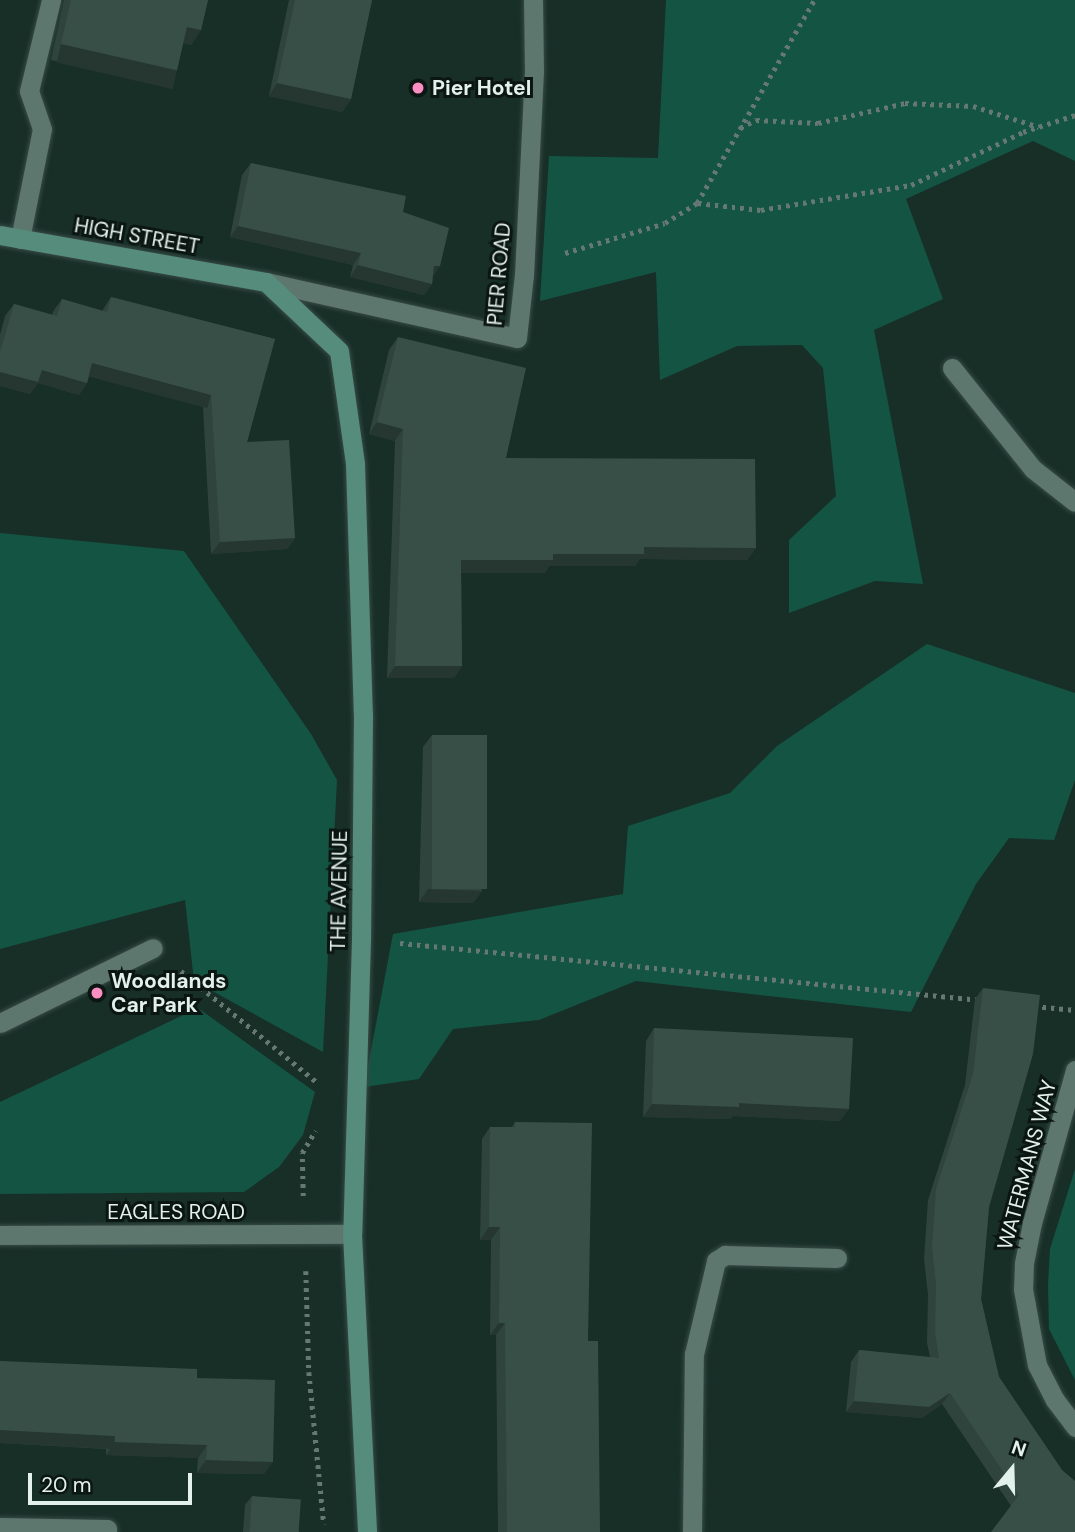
<!DOCTYPE html>
<html>
<head>
<meta charset="utf-8">
<style>
  body { margin:0 }
  #map { position:relative; width:1075px; height:1532px; overflow:hidden; background:#182f28; font-family:"DM Sans",sans-serif }
  div>[style] { position:absolute }
  .green>* { inset:0; background:#145443 }
  .path>* { height:4.5px; margin-top:-2.25px; transform-origin:0; background:repeating-linear-gradient(90deg,#657872 0 3.5px,transparent 0 8.5px) }
  .roads { filter:drop-shadow(0 0 2px #384b46) drop-shadow(0 0 2px #384b46) }
  .service>* { height:19px; margin:-9.5px; padding:0 9.5px; transform-origin:9.5px; border-radius:9.5px; background:#5e776e }
  .minor>* { height:19px; margin:-9.5px; padding:0 9.5px; transform-origin:9.5px; border-radius:9.5px; background:#5e776e }
  .secondary>* { height:19px; margin:-9.5px; padding:0 9.5px; transform-origin:9.5px; border-radius:9.5px; background:#568c7c }
  .wall>* { inset:0; background:#2f443d }
  .shaded-wall>* { inset:0; background:#263732; transform-origin:0 0 }
  .building>* { inset:0; background:#374f47; transform-origin:0 0 }
  .dots>* { width:19px; height:19px; translate:-50% -50%; box-sizing:border-box; border:4px solid #0b1511; border-radius:50% }
  span { translate:-50% -50%; white-space:nowrap; text-align:center; line-height:1.15; -webkit-text-stroke:6px #0b1511; paint-order:stroke }
  .poi-label { font-size:21px; color:#e3f1ec; font-weight:700 }
  .left { translate:0 -50%; text-align:left }
  .street-label { font-size:21px; color:#e3f1ec }
  .north { position:absolute; left:977px; top:1434px; width:70px; height:70px; -webkit-text-stroke:5px #0b1511; paint-order:stroke; rotate:19deg; font-size:19px; font-weight:700; line-height:28px; text-align:center; color:#e3f1ec }
  .north::after { content:''; display:block; margin:auto; width:24px; height:32px; background:#e3f1ec; clip-path:polygon(50% 0,100% 100%,50% 72%,0 100%) }
  .scale { position:absolute; left:28px; top:1473px; width:164px; height:32px; box-sizing:border-box; border:4px solid #e3f1ec; border-top:0; padding-left:9px; font-size:21px; line-height:24px; white-space:nowrap; color:#e3f1ec; -webkit-text-stroke:5px #0b1511; paint-order:stroke }
</style>
</head>
<body>
<div id="map">
  <div class="green">
    <i style="clip-path:polygon(666px 0,1075px 0,1075px 161px,1033px 141px,906px 199px,943px 299px,874px 330px,923px 584px,875px 581px,789px 613px,789px 540px,836px 496px,823px 368px,802px 345px,737px 346px,660px 380px,656px 272px,540px 301px,549px 156px,658px 158px)"></i>
    <i style="clip-path:polygon(0 533px,184px 551px,311px 734px,337px 780px,323px 1052px,194px 981px,185px 900px,0 949px)"></i>
    <i style="clip-path:polygon(927px 644px,1075px 693px,1075px 780px,1054px 840px,1009px 838px,976px 884px,911px 1012px,636px 981px,539px 1020px,453px 1029px,419px 1079px,364px 1087px,393px 934px,623px 894px,628px 826px,730px 793px,777px 746px)"></i>
    <i style="clip-path:polygon(198px 1008px,315px 1092px,303px 1135px,279px 1167px,244px 1192px,0 1194px,0 1102px)"></i>
    <i style="clip-path:polygon(1075px 1169px,1075px 1380px,1049px 1329px,1048px 1285px,1050px 1249px)"></i>
  </div>
  <div class="path">
    <i style="left:740px;top:128px;width:18px;rotate:-27deg"></i>
    <i style="left:756px;top:120px;width:62px;rotate:2.8deg"></i>
    <i style="left:818px;top:123px;width:89px;rotate:-12.9deg"></i>
    <i style="left:905px;top:103px;width:68px;rotate:2.5deg"></i>
    <i style="left:973px;top:106px;width:69px;rotate:17.7deg"></i>
    <i style="left:698px;top:203px;width:63px;rotate:6.3deg"></i>
    <i style="left:761px;top:210px;width:152px;rotate:-9.5deg"></i>
    <i style="left:911px;top:185px;width:124px;rotate:-25.3deg"></i>
    <i style="left:1023px;top:132px;width:55px;rotate:-18.1deg"></i>
    <i style="left:565px;top:253px;width:104px;rotate:-16.7deg"></i>
    <i style="left:665px;top:223px;width:38px;rotate:-32deg"></i>
    <i style="left:697px;top:203px;width:234px;rotate:-60deg"></i>
    <i style="left:400px;top:943px;width:583px;rotate:5.61deg"></i>
    <i style="left:181px;top:971px;width:177px;rotate:39.3deg"></i>
    <i style="left:1034px;top:1006px;width:41px;rotate:5.6deg"></i>
    <i style="left:303px;top:1196px;width:43px;rotate:-91.3deg"></i>
    <i style="left:302px;top:1153px;width:26px;rotate:-59deg"></i>
    <i style="left:306px;top:1271px;width:101px;rotate:88.3deg"></i>
    <i style="left:309px;top:1372px;width:153px;rotate:84.4deg"></i>
  </div>
  <div class="roads">
    <div class="service">
      <i style="left:20px;top:239px;width:112px;rotate:-78.7deg"></i>
      <i style="left:42px;top:129px;width:40px;rotate:-108.9deg"></i>
      <i style="left:29px;top:91px;width:94px;rotate:-76.4deg"></i>
      <i style="left:0;top:1023px;width:170px;rotate:-26.1deg"></i>
    </div>
    <div class="minor">
      <i style="left:266px;top:282px;width:257px;rotate:12.6deg"></i>
      <i style="left:517px;top:338px;width:63px;rotate:-83.7deg"></i>
      <i style="left:524px;top:275px;width:204px;rotate:-87.2deg"></i>
      <i style="left:534px;top:71px;width:71px;rotate:-90.8deg"></i>
      <i style="left:952px;top:368px;width:129px;rotate:51.3deg"></i>
      <i style="left:1033px;top:469px;width:53px;rotate:38.2deg"></i>
      <i style="left:1075px;top:1070px;width:159px;rotate:105.7deg"></i>
      <i style="left:1032px;top:1223px;width:41px;rotate:101.3deg"></i>
      <i style="left:1024px;top:1263px;width:26px;rotate:92deg"></i>
      <i style="left:1023px;top:1289px;width:77px;rotate:79.6deg"></i>
      <i style="left:1037px;top:1365px;width:39px;rotate:63deg"></i>
      <i style="left:1055px;top:1400px;width:34px;rotate:53deg"></i>
      <i style="left:0;top:1235px;width:352px;rotate:-0.2deg"></i>
      <i style="left:0;top:1527px;width:107px;rotate:1.1deg"></i>
      <i style="left:107px;top:1529px;width:3px;rotate:90deg"></i>
      <i style="left:692px;top:1532px;width:178px;rotate:-89.4deg"></i>
      <i style="left:694px;top:1354px;width:96px;rotate:-76.7deg"></i>
      <i style="left:716px;top:1261px;width:11px;rotate:-34deg"></i>
      <i style="left:725px;top:1255px;width:112px;rotate:1.5deg"></i>
    </div>
    <div class="secondary">
      <i style="left:0;top:235px;width:270px;rotate:10deg"></i>
      <i style="left:266px;top:282px;width:100px;rotate:43.4deg"></i>
      <i style="left:339px;top:351px;width:114px;rotate:81.9deg"></i>
      <i style="left:355px;top:464px;width:251px;rotate:88.2deg"></i>
      <i style="left:363px;top:715px;width:224px;rotate:90.5deg"></i>
      <i style="left:361px;top:939px;width:295px;rotate:91.7deg"></i>
      <i style="left:352px;top:1234px;width:298px;rotate:87.1deg"></i>
    </div>
  </div>
  <div class="wall">
    <i style="clip-path:polygon(64px 0,208px 0,201px 30px,191px 45px,183px 43px,177px 70px,166px 86px,51px 60px)"></i>
    <i style="clip-path:polygon(289px 0,372px 0,351px 99px,342px 112px,269px 96px)"></i>
    <i style="clip-path:polygon(251px 163px,403px 212px,433px 276px,432px 284px,424px 295px,350px 277px,353px 265px,230px 237px,242px 175px)"></i>
    <i style="clip-path:polygon(111px 297px,275px 339px,247px 442px,295px 538px,287px 549px,211px 554px,203px 407px,89px 376px,87px 383px,79px 395px,38px 383px,30px 394px,0 386px,0 335px,5px 316px,14px 304px,52px 315px,54px 310px,62px 299px,102px 311px)"></i>
    <i style="clip-path:polygon(398px 337px,506px 458px,756px 548px,747px 560px,640px 559px,635px 566px,549px 566px,545px 573px,461px 573px,462px 666px,454px 678px,387px 678px,395px 441px,369px 434px,389px 350px)"></i>
    <i style="clip-path:polygon(432px 735px,482px 891px,473px 903px,419px 902px,423px 747px)"></i>
    <i style="clip-path:polygon(983px 988px,989px 1207px,981px 1299px,999px 1377px,1062px 1470px,1011px 1506px,942px 1404px,922px 1418px,846px 1412px,851px 1362px,859px 1350px,930px 1357px,927px 1343px,928px 1295px,924px 1259px,928px 1200px,965px 1085px,975px 999px)"></i>
    <i style="clip-path:polygon(654px 1028px,840px 1121px,733px 1116px,730px 1119px,643px 1117px,646px 1041px)"></i>
    <i style="clip-path:polygon(515px 1122px,588px 1341px,600px 1532px,498px 1532px,496px 1335px,490px 1335px,491px 1240px,480px 1240px,482px 1139px,490px 1127px,512px 1127px)"></i>
    <i style="clip-path:polygon(0 1361px,197px 1378px,264px 1474px,197px 1473px,198px 1458px,106px 1455px,106px 1449px,0 1443px)"></i>
    <i style="clip-path:polygon(252px 1496px,299px 1532px,243px 1532px,245px 1505px)"></i>
  </div>
  <div class="shaded-wall">
    <i style="clip-path:polygon(187px 27px,201px 30px,191px 45px,176px 42px)"></i>
    <i style="left:61px;top:44px;width:119px;height:19px;rotate:13deg"></i>
    <i style="clip-path:polygon(277px 83px,351px 99px,342px 112px,269px 96px)"></i>
    <i style="clip-path:polygon(238px 226px,361px 253px,353px 265px,230px 237px)"></i>
    <i style="clip-path:polygon(358px 265px,432px 284px,424px 295px,350px 277px)"></i>
    <i style="clip-path:polygon(434px 266px,440px 266px,432px 278px)"></i>
    <i style="left:92px;top:363px;width:123px;height:14px;rotate:15deg"></i>
    <i style="clip-path:polygon(42px 370px,87px 383px,79px 395px,38px 383px,30px 394px,0 386px,0 372px)"></i>
    <i style="clip-path:polygon(377px 422px,403px 429px,395px 441px,369px 434px)"></i>
    <i style="clip-path:polygon(295px 538px,287px 549px,211px 554px,220px 542px)"></i>
    <i style="clip-path:polygon(644px 547px,756px 548px,747px 560px,640px 559px,635px 566px,549px 566px,545px 573px,452px 573px,461px 560px)"></i>
    <i style="clip-path:polygon(395px 666px,462px 666px,454px 678px,387px 678px)"></i>
    <i style="clip-path:polygon(428px 889px,482px 891px,473px 903px,419px 902px)"></i>
    <i style="clip-path:polygon(739px 1103px,849px 1109px,840px 1121px,733px 1116px,730px 1119px,643px 1117px,652px 1104px)"></i>
    <i style="clip-path:polygon(489px 1227px,500px 1227px,491px 1240px,480px 1240px)"></i>
    <i style="clip-path:polygon(499px 1323px,505px 1323px,496px 1335px,490px 1335px)"></i>
    <i style="clip-path:polygon(950px 1393px,942px 1404px,922px 1418px,846px 1412px,854px 1401px)"></i>
    <i style="left:0;top:1430px;width:115px;height:13px;rotate:3deg"></i>
    <i style="clip-path:polygon(115px 1442px,207px 1445px,198px 1458px,106px 1455px)"></i>
    <i style="clip-path:polygon(206px 1460px,273px 1462px,264px 1474px,197px 1473px)"></i>
  </div>
  <div class="building">
    <i style="clip-path:polygon(71px 0,208px 0,201px 30px,187px 27px,177px 70px,61px 44px)"></i>
    <i style="clip-path:polygon(295px 0,372px 0,351px 99px,277px 83px)"></i>
    <i style="clip-path:polygon(251px 163px,406px 196px,403px 212px,449px 228px,440px 266px,434px 266px,432px 284px,358px 265px,361px 253px,238px 226px)"></i>
    <i style="clip-path:polygon(111px 297px,275px 339px,247px 442px,289px 440px,295px 538px,220px 542px,211px 395px,92px 363px,87px 383px,42px 370px,38px 382px,0 372px,0 352px,14px 304px,57px 316px,62px 299px,107px 312px)"></i>
    <i style="clip-path:polygon(398px 337px,526px 368px,506px 458px,755px 459px,756px 548px,644px 547px,644px 554px,553px 554px,553px 560px,461px 560px,462px 666px,395px 666px,403px 429px,377px 422px)"></i>
    <i style="left:432px;top:735px;width:55px;height:154px"></i>
    <i style="clip-path:polygon(983px 988px,1040px 995px,1033px 1054px,989px 1207px,981px 1299px,999px 1377px,1062px 1470px,1075px 1481px,1075px 1532px,991px 1532px,1019px 1495px,950px 1393px,929px 1407px,854px 1401px,859px 1350px,939px 1358px,935px 1332px,936px 1284px,932px 1248px,936px 1189px,973px 1074px)"></i>
    <i style="clip-path:polygon(654px 1028px,853px 1038px,849px 1109px,739px 1103px,739px 1107px,652px 1104px)"></i>
    <i style="clip-path:polygon(515px 1122px,592px 1123px,588px 1341px,598px 1341px,600px 1532px,507px 1532px,505px 1323px,499px 1323px,500px 1227px,489px 1227px,490px 1127px,515px 1127px)"></i>
    <i style="clip-path:polygon(0 1361px,197px 1369px,197px 1378px,275px 1380px,273px 1462px,206px 1460px,207px 1445px,115px 1442px,115px 1436px,0 1430px)"></i>
    <i style="left:252px;top:1496px;width:49px;height:36px;rotate:4deg"></i>
  </div>
  <div class="dots">
    <i style="left:418px;top:88px;background:#fc8fc2"></i>
    <i style="left:97px;top:993px;background:#fc8fc2"></i>
  </div>
  <div class="poi-label">
    <span class="left" style="left:432px;top:88px">Pier Hotel</span>
    <span class="left" style="left:111px;top:993px">Woodlands<br>Car Park</span>
  </div>
  <div class="street-label">
    <span style="left:137px;top:236px;rotate:10deg">HIGH STREET</span>
    <span style="left:499px;top:274px;rotate:-85deg">PIER ROAD</span>
    <span style="left:339px;top:891px;rotate:-89deg">THE AVENUE</span>
    <span style="left:1027px;top:1165px;rotate:-75deg">WATERMANS WAY</span>
    <span style="left:176px;top:1212px">EAGLES ROAD</span>
  </div>
  <div class="north">N</div>
  <div class="scale">20 m</div>
</div>
</body>
</html>
